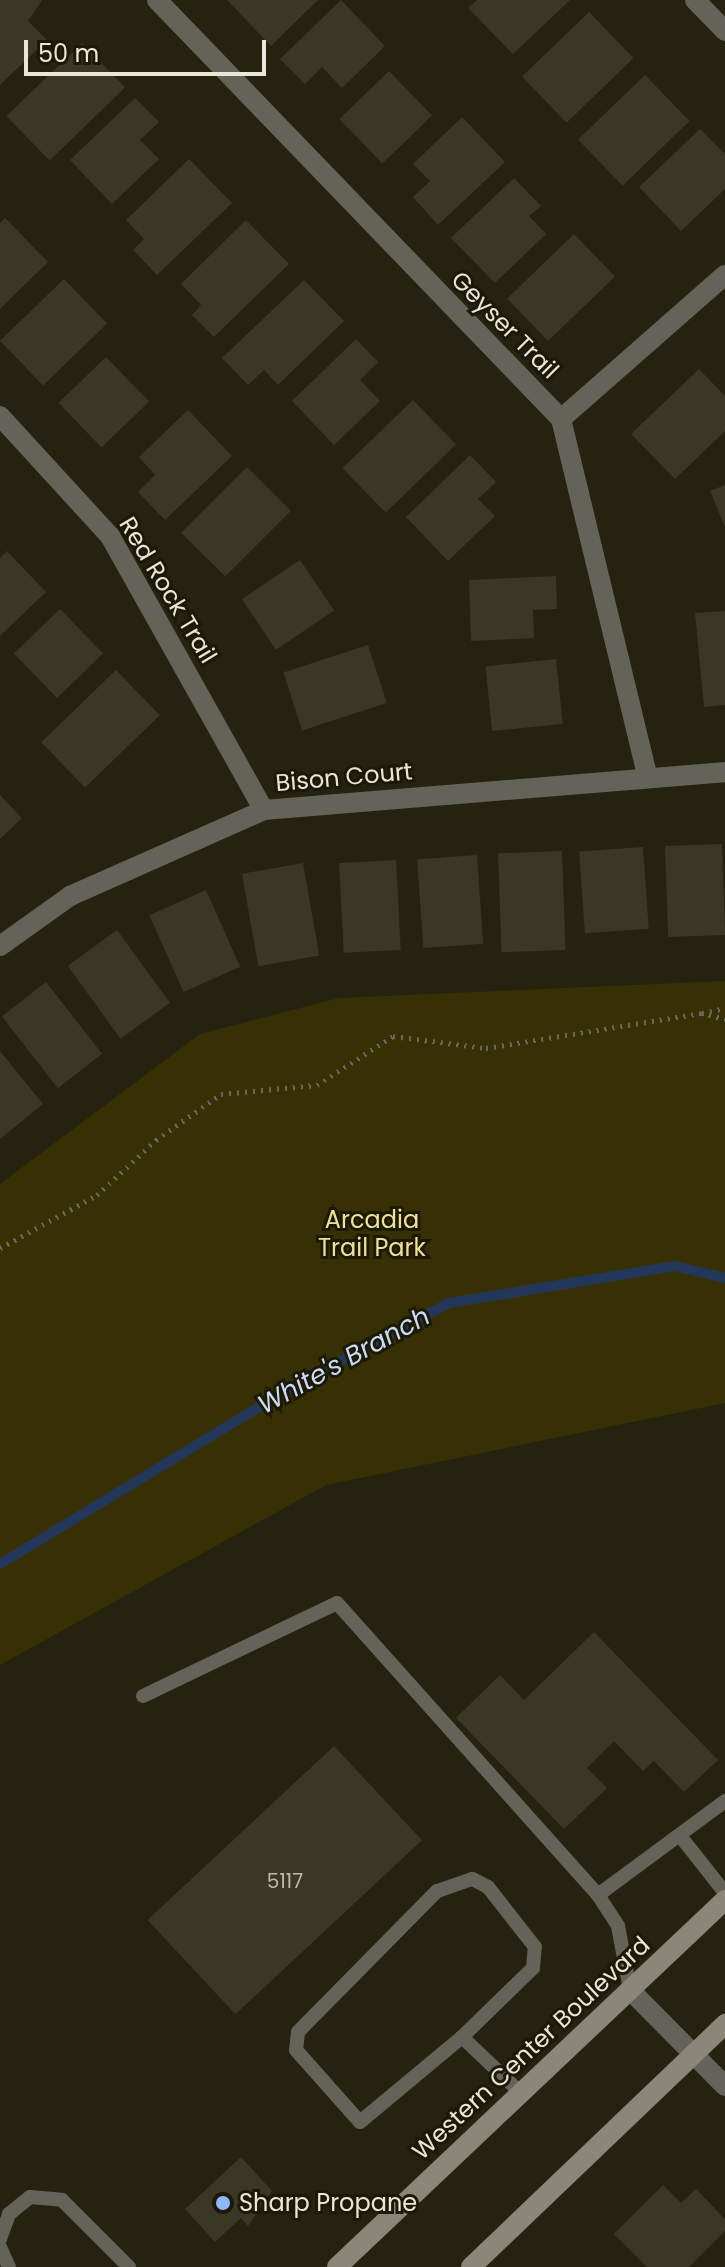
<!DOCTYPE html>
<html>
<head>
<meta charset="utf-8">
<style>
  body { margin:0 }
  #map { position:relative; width:725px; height:2267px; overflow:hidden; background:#262210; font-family:Poppins,sans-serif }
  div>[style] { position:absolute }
  .green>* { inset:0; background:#383005 }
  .stream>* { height:10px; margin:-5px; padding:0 5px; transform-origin:5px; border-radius:5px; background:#23375b }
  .building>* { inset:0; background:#3b3725; transform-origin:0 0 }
  .path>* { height:5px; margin-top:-2.5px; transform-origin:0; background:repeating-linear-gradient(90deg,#6b6758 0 2px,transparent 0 8px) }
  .service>* { height:14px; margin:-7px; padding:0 7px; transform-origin:7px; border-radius:7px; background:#64635a }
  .minor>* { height:20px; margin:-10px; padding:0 10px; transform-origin:10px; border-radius:10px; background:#64635a }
  .tertiary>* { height:20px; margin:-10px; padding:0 10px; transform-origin:10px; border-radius:10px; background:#64635a }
  .secondary>* { height:20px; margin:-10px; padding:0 10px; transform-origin:10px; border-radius:10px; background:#8a8779 }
  .dots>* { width:22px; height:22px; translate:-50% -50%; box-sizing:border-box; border:4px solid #1c1907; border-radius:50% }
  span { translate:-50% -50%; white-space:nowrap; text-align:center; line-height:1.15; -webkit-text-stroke:6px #1c1907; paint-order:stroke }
  .number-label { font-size:20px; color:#bebaae }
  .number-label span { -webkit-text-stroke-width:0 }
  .street-label { font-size:24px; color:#e9e6db }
  .park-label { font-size:24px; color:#f1e194 }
  .poi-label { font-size:24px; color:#e9e6db }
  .left { translate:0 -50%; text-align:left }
  .water-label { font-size:26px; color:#ccdbf5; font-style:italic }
  .scale { position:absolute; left:24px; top:40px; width:242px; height:36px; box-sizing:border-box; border:4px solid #e9e6db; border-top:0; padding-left:10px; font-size:24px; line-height:28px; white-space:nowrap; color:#e9e6db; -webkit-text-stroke:6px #1c1907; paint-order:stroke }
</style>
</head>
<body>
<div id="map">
  <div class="green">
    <i style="clip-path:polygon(725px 981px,725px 1403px,326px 1485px,0 1665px,0 1184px,200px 1034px,339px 998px)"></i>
  </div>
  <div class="stream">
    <i style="left:0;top:1564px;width:344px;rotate:-31.2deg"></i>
    <i style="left:294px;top:1386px;width:176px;rotate:-28.2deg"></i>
    <i style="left:449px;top:1303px;width:228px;rotate:-9.3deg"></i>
    <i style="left:674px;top:1266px;width:52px;rotate:13.2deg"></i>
  </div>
  <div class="building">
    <i style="clip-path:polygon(0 0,42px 0,28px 21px,47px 40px,0 85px)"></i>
    <i style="clip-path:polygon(227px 0,318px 0,271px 46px)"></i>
    <i style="clip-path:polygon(341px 0,385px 46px,342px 88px,322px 67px,305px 84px,280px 59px)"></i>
    <i style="clip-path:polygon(477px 0,570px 0,513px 54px,468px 8px)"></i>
    <i style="left:589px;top:12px;width:64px;height:93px;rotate:46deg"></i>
    <i style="left:82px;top:43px;width:62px;height:105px;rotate:46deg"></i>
    <i style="left:389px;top:71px;width:62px;height:69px;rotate:46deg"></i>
    <i style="left:645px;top:75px;width:64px;height:93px;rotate:46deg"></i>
    <i style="clip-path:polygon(135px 98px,159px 122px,140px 140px,159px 159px,112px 204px,70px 160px)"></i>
    <i style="clip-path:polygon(462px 117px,505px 162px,438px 225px,413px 197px,430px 181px,413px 164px)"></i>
    <i style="clip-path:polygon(700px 129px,725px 154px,725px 189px,681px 231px,639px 187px)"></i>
    <i style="clip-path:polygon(189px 159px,232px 203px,157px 275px,133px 250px,144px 239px,126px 220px)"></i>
    <i style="clip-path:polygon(514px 178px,541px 206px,529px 216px,546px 234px,495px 283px,451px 238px)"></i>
    <i style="clip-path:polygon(5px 218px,48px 262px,0 309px,0 223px)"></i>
    <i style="clip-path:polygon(246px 220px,289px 264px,214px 337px,192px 315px,201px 305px,181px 284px)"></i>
    <i style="left:574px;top:234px;width:59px;height:93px;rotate:46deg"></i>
    <i style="left:64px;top:279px;width:62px;height:89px;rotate:46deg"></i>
    <i style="clip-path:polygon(304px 280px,344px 321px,278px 385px,264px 370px,248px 385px,222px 358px)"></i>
    <i style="clip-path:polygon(356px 339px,378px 362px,360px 380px,380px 401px,334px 445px,292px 401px)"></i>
    <i style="left:106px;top:357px;width:62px;height:66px;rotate:46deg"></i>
    <i style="clip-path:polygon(699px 369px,725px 396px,725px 431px,675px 479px,631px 434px)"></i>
    <i style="left:413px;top:400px;width:62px;height:98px;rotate:46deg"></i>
    <i style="clip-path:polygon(188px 410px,232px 456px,165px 520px,138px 492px,155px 475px,139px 457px)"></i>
    <i style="clip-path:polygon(470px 455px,496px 482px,478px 499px,495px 516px,448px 561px,406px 517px)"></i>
    <i style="left:247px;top:467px;width:62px;height:93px;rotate:45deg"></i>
    <i style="clip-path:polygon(725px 485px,725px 527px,710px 491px)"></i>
    <i style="clip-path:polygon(7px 551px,46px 592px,0 636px,0 558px)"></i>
    <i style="left:300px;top:560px;width:61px;height:70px;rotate:56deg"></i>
    <i style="clip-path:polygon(556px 576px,557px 609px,533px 610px,534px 638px,471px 641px,469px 580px)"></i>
    <i style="left:60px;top:609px;width:62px;height:64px;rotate:46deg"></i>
    <i style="clip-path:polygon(725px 611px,725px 705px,704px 707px,695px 613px)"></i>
    <i style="left:368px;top:645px;width:61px;height:89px;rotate:72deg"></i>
    <i style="left:556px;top:659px;width:65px;height:71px;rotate:84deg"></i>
    <i style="left:116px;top:670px;width:63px;height:104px;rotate:46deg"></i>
    <i style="clip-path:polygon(0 795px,22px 818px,0 839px)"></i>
    <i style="left:722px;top:844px;width:91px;height:57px;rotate:88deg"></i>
    <i style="left:643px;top:847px;width:82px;height:64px;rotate:86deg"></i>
    <i style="left:562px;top:851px;width:99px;height:64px;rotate:88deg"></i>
    <i style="left:477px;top:855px;width:89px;height:60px;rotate:86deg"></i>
    <i style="left:396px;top:860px;width:90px;height:57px;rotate:87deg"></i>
    <i style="left:303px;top:863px;width:94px;height:62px;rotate:80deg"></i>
    <i style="left:206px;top:890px;width:84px;height:62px;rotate:66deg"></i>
    <i style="left:117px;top:930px;width:90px;height:61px;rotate:54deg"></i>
    <i style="left:46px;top:982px;width:91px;height:56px;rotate:52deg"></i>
    <i style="clip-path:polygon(0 1051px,43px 1104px,0 1139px)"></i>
    <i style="clip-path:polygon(594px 1632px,718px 1760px,684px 1792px,654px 1761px,643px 1771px,614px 1741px,587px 1768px,607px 1788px,564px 1829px,456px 1718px,500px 1675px,524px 1700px)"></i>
    <i style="left:334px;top:1746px;width:129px;height:255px;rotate:47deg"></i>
    <i style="clip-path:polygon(241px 2157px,272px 2191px,248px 2226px,241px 2218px,215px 2242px,185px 2209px)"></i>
    <i style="clip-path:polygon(663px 2185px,681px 2203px,696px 2189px,725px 2219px,725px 2231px,689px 2267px,647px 2267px,614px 2234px)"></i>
  </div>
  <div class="path">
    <i style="left:702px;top:1013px;width:24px;rotate:-12deg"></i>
    <i style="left:0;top:1248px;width:111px;rotate:-28.7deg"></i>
    <i style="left:97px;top:1195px;width:81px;rotate:-43deg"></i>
    <i style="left:156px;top:1140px;width:80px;rotate:-35.3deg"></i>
    <i style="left:221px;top:1094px;width:96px;rotate:-5.4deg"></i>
    <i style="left:317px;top:1085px;width:90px;rotate:-32.8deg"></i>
    <i style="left:393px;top:1036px;width:94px;rotate:7.4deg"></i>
    <i style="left:486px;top:1048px;width:218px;rotate:-9.2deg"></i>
    <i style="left:701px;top:1013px;width:25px;rotate:14deg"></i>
  </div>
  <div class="service">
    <i style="left:143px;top:1696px;width:215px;rotate:-25.6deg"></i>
    <i style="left:337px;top:1603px;width:392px;rotate:48.2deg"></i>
    <i style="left:598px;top:1895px;width:37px;rotate:57deg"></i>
    <i style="left:618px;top:1926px;width:65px;rotate:79.4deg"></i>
    <i style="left:681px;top:1837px;width:71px;rotate:51.8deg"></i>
    <i style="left:598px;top:1895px;width:158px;rotate:-36.5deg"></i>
    <i style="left:462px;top:2037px;width:99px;rotate:-44.2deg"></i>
    <i style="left:533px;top:1968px;width:21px;rotate:-85deg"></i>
    <i style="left:535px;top:1947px;width:76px;rotate:-128.1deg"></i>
    <i style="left:488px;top:1887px;width:18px;rotate:-153deg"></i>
    <i style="left:472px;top:1879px;width:37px;rotate:161deg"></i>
    <i style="left:437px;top:1891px;width:198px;rotate:134.6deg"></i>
    <i style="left:298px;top:2032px;width:18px;rotate:96deg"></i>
    <i style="left:296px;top:2050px;width:96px;rotate:48.4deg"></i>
    <i style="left:360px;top:2122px;width:133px;rotate:-39.8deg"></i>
    <i style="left:462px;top:2037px;width:81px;rotate:43.5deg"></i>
    <i style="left:0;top:2239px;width:27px;rotate:-70deg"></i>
    <i style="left:9px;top:2214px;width:27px;rotate:-39deg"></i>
    <i style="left:30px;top:2197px;width:32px;rotate:5deg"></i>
    <i style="left:62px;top:2200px;width:95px;rotate:45deg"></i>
    <i style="left:0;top:2247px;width:22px;rotate:66deg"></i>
  </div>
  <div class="minor">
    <i style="left:157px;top:0;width:582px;rotate:46.04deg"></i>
    <i style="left:561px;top:419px;width:369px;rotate:76.4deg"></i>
    <i style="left:695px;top:0;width:43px;rotate:45.9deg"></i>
    <i style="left:0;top:416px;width:163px;rotate:47.5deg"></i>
    <i style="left:110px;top:536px;width:314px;rotate:60.7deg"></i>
    <i style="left:561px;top:419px;width:218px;rotate:-41.3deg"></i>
    <i style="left:0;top:946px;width:86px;rotate:-35.5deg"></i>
    <i style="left:70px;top:896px;width:212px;rotate:-23.9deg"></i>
    <i style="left:264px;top:810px;width:463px;rotate:-4.7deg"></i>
  </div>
  <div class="tertiary">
    <i style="left:630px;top:1990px;width:135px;rotate:45.3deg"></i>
  </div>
  <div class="secondary">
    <i style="left:337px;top:2267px;width:534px;rotate:-43.41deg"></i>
    <i style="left:471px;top:2267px;width:352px;rotate:-43.7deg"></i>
  </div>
  <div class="dots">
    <i style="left:223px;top:2203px;background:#91b8fd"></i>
  </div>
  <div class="number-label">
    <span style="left:285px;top:1881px">5117</span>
  </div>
  <div class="street-label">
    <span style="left:505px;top:325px;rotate:45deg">Geyser Trail</span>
    <span style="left:168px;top:590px;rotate:59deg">Red Rock Trail</span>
    <span style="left:344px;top:777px;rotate:-5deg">Bison Court</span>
    <span style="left:531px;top:2048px;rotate:-43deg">Western Center Boulevard</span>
  </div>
  <div class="park-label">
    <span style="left:372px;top:1234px">Arcadia<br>Trail Park</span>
  </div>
  <div class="poi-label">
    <span class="left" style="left:239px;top:2203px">Sharp Propane</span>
  </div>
  <div class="water-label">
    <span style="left:344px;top:1361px;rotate:-29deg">White's Branch</span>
  </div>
  <div class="scale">50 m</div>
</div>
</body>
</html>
